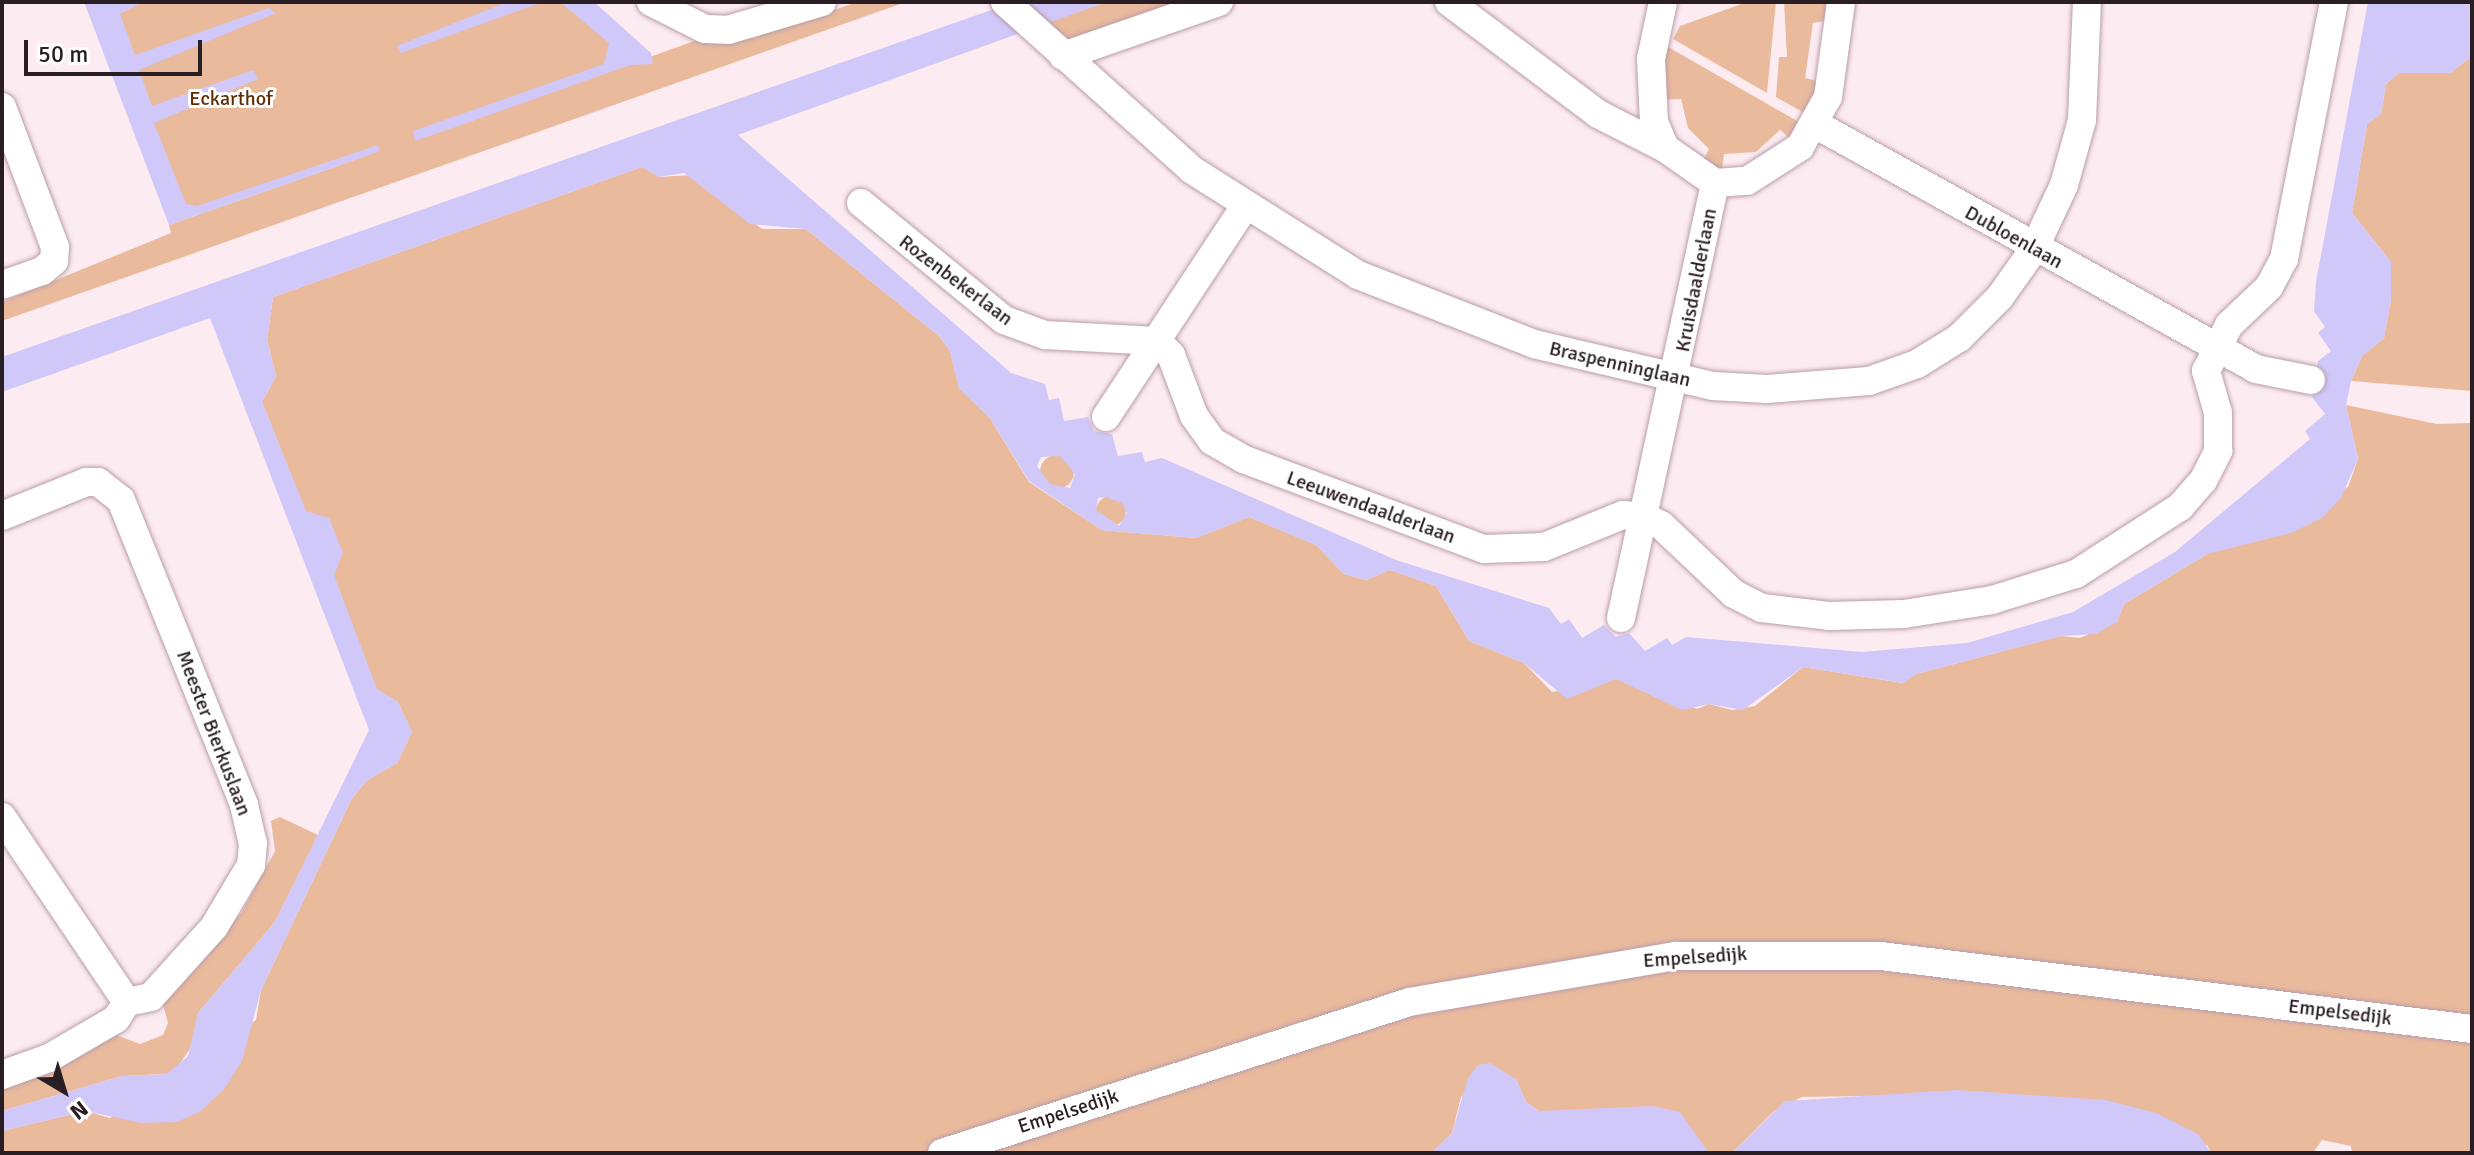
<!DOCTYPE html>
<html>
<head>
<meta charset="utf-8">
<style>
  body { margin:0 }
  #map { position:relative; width:2474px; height:1155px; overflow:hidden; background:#fdebf2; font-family:Signika,sans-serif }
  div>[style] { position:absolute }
  .green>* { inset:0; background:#eaba9d }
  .round { border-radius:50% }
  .water>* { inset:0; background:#d0c8f8 }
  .roads { filter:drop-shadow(0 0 2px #b99ea9) drop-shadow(0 0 2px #b99ea9) }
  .minor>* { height:28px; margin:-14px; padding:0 14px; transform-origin:14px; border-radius:14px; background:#fff }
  span { translate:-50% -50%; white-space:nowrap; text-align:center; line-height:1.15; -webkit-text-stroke:6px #fff; paint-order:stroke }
  .park-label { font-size:20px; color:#602c01 }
  .street-label { font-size:20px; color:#291e23 }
  .frame { position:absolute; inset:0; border:4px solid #291e23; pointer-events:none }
  .north { position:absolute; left:24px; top:1051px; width:80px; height:80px; -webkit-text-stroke:6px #fff; paint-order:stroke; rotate:142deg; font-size:22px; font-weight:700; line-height:32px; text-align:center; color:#291e23 }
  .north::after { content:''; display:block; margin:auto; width:28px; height:36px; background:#291e23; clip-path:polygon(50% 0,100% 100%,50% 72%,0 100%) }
  .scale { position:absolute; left:24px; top:40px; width:178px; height:36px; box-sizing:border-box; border:4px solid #291e23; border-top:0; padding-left:10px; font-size:24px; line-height:28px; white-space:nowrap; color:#291e23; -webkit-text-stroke:6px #fff; paint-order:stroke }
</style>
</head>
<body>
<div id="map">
  <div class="green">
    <i style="clip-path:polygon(92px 2px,586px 2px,644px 56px,415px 141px,700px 39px,754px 38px,857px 2px,906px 2px,2px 321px,2px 302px,171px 233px,169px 225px,380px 151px,170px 222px)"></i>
    <i style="clip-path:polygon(1106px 2px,1194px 2px,1068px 42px,1046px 23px)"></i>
    <i style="clip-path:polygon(1747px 2px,1776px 2px,1767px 93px,1673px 39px,1680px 26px)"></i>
    <i style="clip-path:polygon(1784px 2px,1828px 2px,1830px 20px,1813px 23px,1805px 78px,1821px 82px,1808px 115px,1776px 97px,1779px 57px,1787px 57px)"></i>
    <i style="clip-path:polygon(1663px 44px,1804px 125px,1793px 141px,1780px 130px,1756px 152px,1724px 154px,1722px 171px,1701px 164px,1709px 149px,1688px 128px,1681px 99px,1661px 100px)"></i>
    <i style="clip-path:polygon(2472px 56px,2472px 391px,2351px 381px,2362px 356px,2384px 338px,2391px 299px,2391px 262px,2352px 213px,2367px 124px,2381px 114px,2386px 84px,2399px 73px,2450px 73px)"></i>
    <i style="clip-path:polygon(642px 167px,659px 177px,692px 175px,762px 229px,806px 229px,939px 336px,950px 351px,959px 388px,990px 418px,1029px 482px,1102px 530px,1196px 538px,1249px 517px,1316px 545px,1344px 574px,1366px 580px,1390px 570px,1436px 586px,1469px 641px,1524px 663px,1552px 692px,1616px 679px,1697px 709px,1709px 704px,1732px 710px,1755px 706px,1803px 667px,1903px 683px,1916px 674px,2061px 636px,2080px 638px,2117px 622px,2124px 604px,2207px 554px,2348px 487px,2358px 459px,2346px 405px,2437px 424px,2472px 423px,2472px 1022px,1978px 956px,1604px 958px,1051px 1110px,923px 1153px,2px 1153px,2px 1131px,86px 1111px,110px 1118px,256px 1020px,261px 990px,351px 800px,366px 781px,397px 763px,412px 732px,398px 702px,377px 690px,262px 402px,276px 376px,267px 340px,273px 297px)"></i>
    <i class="round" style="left:1040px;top:455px;width:34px;height:34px"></i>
    <i class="round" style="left:1096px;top:496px;width:30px;height:30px"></i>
    <i style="clip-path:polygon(280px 817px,318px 835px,275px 922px,198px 1013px,194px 1043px,179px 1065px,167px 1074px,122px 1076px,2px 1111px,2px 1079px,111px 1033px,140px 1044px,163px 1035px,168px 1023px,163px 1004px,242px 912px,275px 851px,271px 821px)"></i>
    <i style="clip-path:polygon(1801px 961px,2472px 1038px,2472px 1153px,2352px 1153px,2351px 1146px,2322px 1140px,2313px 1153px,2211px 1153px,2207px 1145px,1862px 1096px,1802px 1097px,1774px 1111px,1732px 1153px,1709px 1153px,1539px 1111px,1526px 1102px,1516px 1079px,1461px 1097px,1452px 1133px,1432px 1153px,968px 1153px,1329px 1033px,1569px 977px)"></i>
  </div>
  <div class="water">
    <i style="clip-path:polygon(84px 2px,143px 2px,120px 14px,135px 55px,269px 8px,276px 13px,139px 70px,152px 106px,253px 70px,258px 79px,154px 123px,186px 204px,197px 206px,378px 145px,380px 151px,169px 225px)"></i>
    <i style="clip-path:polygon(507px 2px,543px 2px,401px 53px,397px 46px)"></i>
    <i style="clip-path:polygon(560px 2px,594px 2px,651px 53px,653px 64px,630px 65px,415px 141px,413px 131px,604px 64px,609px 43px)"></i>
    <i style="clip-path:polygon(evenodd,1014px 2px,1106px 2px,738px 135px,1011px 373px,1045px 384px,1049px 400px,1059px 398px,1064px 421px,1088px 417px,1094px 431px,1112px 434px,1118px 456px,1142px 452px,1145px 462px,1162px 458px,1396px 560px,1549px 608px,1561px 624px,1569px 619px,1582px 638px,1604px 625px,1616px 637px,1629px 633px,1645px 651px,1667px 638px,1672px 645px,1686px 637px,1862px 652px,1967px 643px,2073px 612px,2175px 552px,2310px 439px,2305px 431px,2325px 414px,2312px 397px,2318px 361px,2331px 351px,2318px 333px,2325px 327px,2314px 311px,2316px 282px,2368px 2px,2472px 2px,2472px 56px,2450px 73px,2399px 73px,2386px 84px,2381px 114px,2367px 124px,2352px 213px,2391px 262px,2391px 299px,2384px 338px,2362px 356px,2351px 381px,2346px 405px,2358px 459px,2341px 498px,2322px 518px,2291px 533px,2207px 554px,2124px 604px,2117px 622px,2096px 634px,2061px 636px,1916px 674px,1904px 683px,1803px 667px,1743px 710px,1709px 704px,1682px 710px,1616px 679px,1567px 699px,1524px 663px,1469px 641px,1436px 586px,1390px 570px,1366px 580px,1344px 574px,1316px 545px,1249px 517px,1196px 538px,1102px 530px,1029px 481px,990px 418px,959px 388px,950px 351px,939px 336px,806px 229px,750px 224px,684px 173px,659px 177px,642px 167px,273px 297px,267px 340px,276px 376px,262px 402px,306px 511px,329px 518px,343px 553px,334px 575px,377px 689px,398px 702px,412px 732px,397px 763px,366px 781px,351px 800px,261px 990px,242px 1061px,225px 1088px,201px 1111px,177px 1122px,141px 1123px,86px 1111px,2px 1131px,2px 1111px,122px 1076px,167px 1074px,188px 1056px,198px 1013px,275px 922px,369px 730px,210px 318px,2px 392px,2px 357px,1014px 2px,1060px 456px,1075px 474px,1070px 488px,1050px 484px,1037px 466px,1041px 457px,1060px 456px,1014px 2px,1106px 497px,1122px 503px,1127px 513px,1119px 526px,1096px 510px,1098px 498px,1106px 497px)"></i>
    <i style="clip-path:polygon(1490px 1063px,1516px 1079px,1526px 1102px,1539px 1111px,1652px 1106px,1680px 1112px,1709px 1153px,1432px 1153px,1452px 1133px,1468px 1078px,1478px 1065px)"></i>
    <i style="clip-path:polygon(1957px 1090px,2106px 1100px,2156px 1113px,2198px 1134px,2211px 1153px,1732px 1153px,1785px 1101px)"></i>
  </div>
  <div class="roads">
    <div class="minor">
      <i style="left:651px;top:2px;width:60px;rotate:26.6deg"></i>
      <i style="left:705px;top:29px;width:23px;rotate:2deg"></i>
      <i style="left:728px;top:30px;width:98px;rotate:-16.6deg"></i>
      <i style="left:1005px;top:2px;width:251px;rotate:41.9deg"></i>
      <i style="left:1192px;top:170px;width:196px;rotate:32.3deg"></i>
      <i style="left:1358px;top:275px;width:189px;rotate:21.4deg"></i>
      <i style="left:1534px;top:344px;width:184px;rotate:13.2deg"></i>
      <i style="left:1713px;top:386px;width:54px;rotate:3.2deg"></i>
      <i style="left:1767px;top:389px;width:102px;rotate:-4.5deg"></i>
      <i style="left:1869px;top:381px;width:51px;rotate:-19.5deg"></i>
      <i style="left:1917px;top:364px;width:49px;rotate:-31.8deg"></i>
      <i style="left:1959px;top:338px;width:58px;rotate:-45deg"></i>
      <i style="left:2000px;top:297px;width:59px;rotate:-54.7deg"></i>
      <i style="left:2034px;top:249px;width:71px;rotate:-64.9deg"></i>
      <i style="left:2064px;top:185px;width:67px;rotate:-74.5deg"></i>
      <i style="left:2082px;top:120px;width:118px;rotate:-87.6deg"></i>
      <i style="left:1449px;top:2px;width:186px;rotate:36.9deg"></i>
      <i style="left:1598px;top:114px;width:75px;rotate:26.9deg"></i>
      <i style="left:1663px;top:2px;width:58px;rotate:101.9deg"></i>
      <i style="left:1651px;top:59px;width:63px;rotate:87.3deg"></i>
      <i style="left:1654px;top:122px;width:28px;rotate:67deg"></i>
      <i style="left:1665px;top:148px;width:61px;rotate:35deg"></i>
      <i style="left:1715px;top:183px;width:32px;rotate:-4deg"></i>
      <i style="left:1747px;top:181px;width:63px;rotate:-32.7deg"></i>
      <i style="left:1800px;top:147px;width:57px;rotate:-60.8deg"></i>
      <i style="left:1828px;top:97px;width:96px;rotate:-82.2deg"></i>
      <i style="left:1063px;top:56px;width:165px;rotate:-19.1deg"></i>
      <i style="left:2px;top:107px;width:150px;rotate:69.3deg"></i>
      <i style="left:55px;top:247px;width:14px;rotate:94deg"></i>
      <i style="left:54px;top:261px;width:16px;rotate:140deg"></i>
      <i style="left:42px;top:271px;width:42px;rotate:160.7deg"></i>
      <i style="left:1815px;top:124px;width:504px;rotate:29.05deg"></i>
      <i style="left:2256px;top:369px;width:56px;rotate:11.3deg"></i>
      <i style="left:861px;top:203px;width:185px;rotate:39.3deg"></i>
      <i style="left:1004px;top:320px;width:44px;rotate:20.1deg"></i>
      <i style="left:1045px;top:335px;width:112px;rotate:3.1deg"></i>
      <i style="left:1157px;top:341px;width:20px;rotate:45deg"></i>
      <i style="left:1171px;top:355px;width:65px;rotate:69.3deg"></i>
      <i style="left:1194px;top:416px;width:31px;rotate:54deg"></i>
      <i style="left:1212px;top:441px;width:36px;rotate:30deg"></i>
      <i style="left:1243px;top:459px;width:257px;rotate:20.5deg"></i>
      <i style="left:1484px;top:549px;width:60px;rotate:-1.9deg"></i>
      <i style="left:1544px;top:547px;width:85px;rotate:-22.1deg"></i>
      <i style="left:1623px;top:515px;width:22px;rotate:5deg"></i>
      <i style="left:1645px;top:517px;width:18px;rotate:27deg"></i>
      <i style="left:1661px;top:525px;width:100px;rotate:43.4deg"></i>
      <i style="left:1734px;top:594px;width:31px;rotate:27deg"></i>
      <i style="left:1762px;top:608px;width:67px;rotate:6.8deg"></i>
      <i style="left:1829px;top:616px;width:75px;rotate:-1.5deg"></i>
      <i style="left:1904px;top:614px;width:89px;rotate:-9deg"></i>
      <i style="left:1992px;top:600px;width:88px;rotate:-17.2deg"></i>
      <i style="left:2076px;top:574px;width:124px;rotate:-32.8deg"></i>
      <i style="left:2180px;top:507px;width:35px;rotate:-49deg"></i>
      <i style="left:2203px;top:481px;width:34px;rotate:-63deg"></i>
      <i style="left:2218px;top:451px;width:38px;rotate:-90deg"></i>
      <i style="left:2218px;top:413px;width:44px;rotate:-105.9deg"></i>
      <i style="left:2206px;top:371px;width:51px;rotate:-63.4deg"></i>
      <i style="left:2229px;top:325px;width:55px;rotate:-43.5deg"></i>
      <i style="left:2269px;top:287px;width:32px;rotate:-62deg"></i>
      <i style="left:2284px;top:259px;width:262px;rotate:-79deg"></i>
      <i style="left:1106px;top:417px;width:250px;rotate:-56.6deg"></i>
      <i style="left:2px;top:516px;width:91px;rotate:-22deg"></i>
      <i style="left:86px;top:482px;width:12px"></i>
      <i style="left:98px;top:482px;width:29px;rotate:38deg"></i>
      <i style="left:121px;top:500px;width:329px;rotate:68deg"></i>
      <i style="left:244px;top:805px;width:39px;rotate:77deg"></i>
      <i style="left:253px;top:843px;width:22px;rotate:95deg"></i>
      <i style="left:251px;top:865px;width:72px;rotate:120.8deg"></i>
      <i style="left:214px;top:927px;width:94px;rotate:132deg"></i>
      <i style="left:151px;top:997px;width:25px;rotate:168deg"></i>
      <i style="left:127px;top:1002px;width:20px;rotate:123deg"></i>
      <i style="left:116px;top:1019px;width:78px;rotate:149.8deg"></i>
      <i style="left:49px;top:1058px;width:50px;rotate:160.1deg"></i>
      <i style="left:1621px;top:618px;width:445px;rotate:-77.8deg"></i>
      <i style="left:2px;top:817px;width:223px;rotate:56deg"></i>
      <i style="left:942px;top:1153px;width:491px;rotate:-17.9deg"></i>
      <i style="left:1409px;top:1002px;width:271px;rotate:-9.8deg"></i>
      <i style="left:1676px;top:956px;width:205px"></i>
      <i style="left:1881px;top:956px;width:595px;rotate:7.04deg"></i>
    </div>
  </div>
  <div class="park-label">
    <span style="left:231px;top:98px">Eckarthof</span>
  </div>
  <div class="street-label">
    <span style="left:2014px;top:237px;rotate:29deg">Dubloenlaan</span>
    <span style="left:956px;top:280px;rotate:37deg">Rozenbekerlaan</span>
    <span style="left:1696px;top:280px;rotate:-79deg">Kruisdaalderlaan</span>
    <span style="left:1620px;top:364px;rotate:13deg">Braspenninglaan</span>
    <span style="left:1371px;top:507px;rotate:20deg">Leeuwendaalderlaan</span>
    <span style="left:214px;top:733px;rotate:69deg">Meester Bierkuslaan</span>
    <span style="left:1695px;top:957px;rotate:-4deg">Empelsedijk</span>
    <span style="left:2340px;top:1012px;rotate:7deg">Empelsedijk</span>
    <span style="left:1068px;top:1111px;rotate:-18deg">Empelsedijk</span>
  </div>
  <div class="frame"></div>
  <div class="north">N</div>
  <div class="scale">50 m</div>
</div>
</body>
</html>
